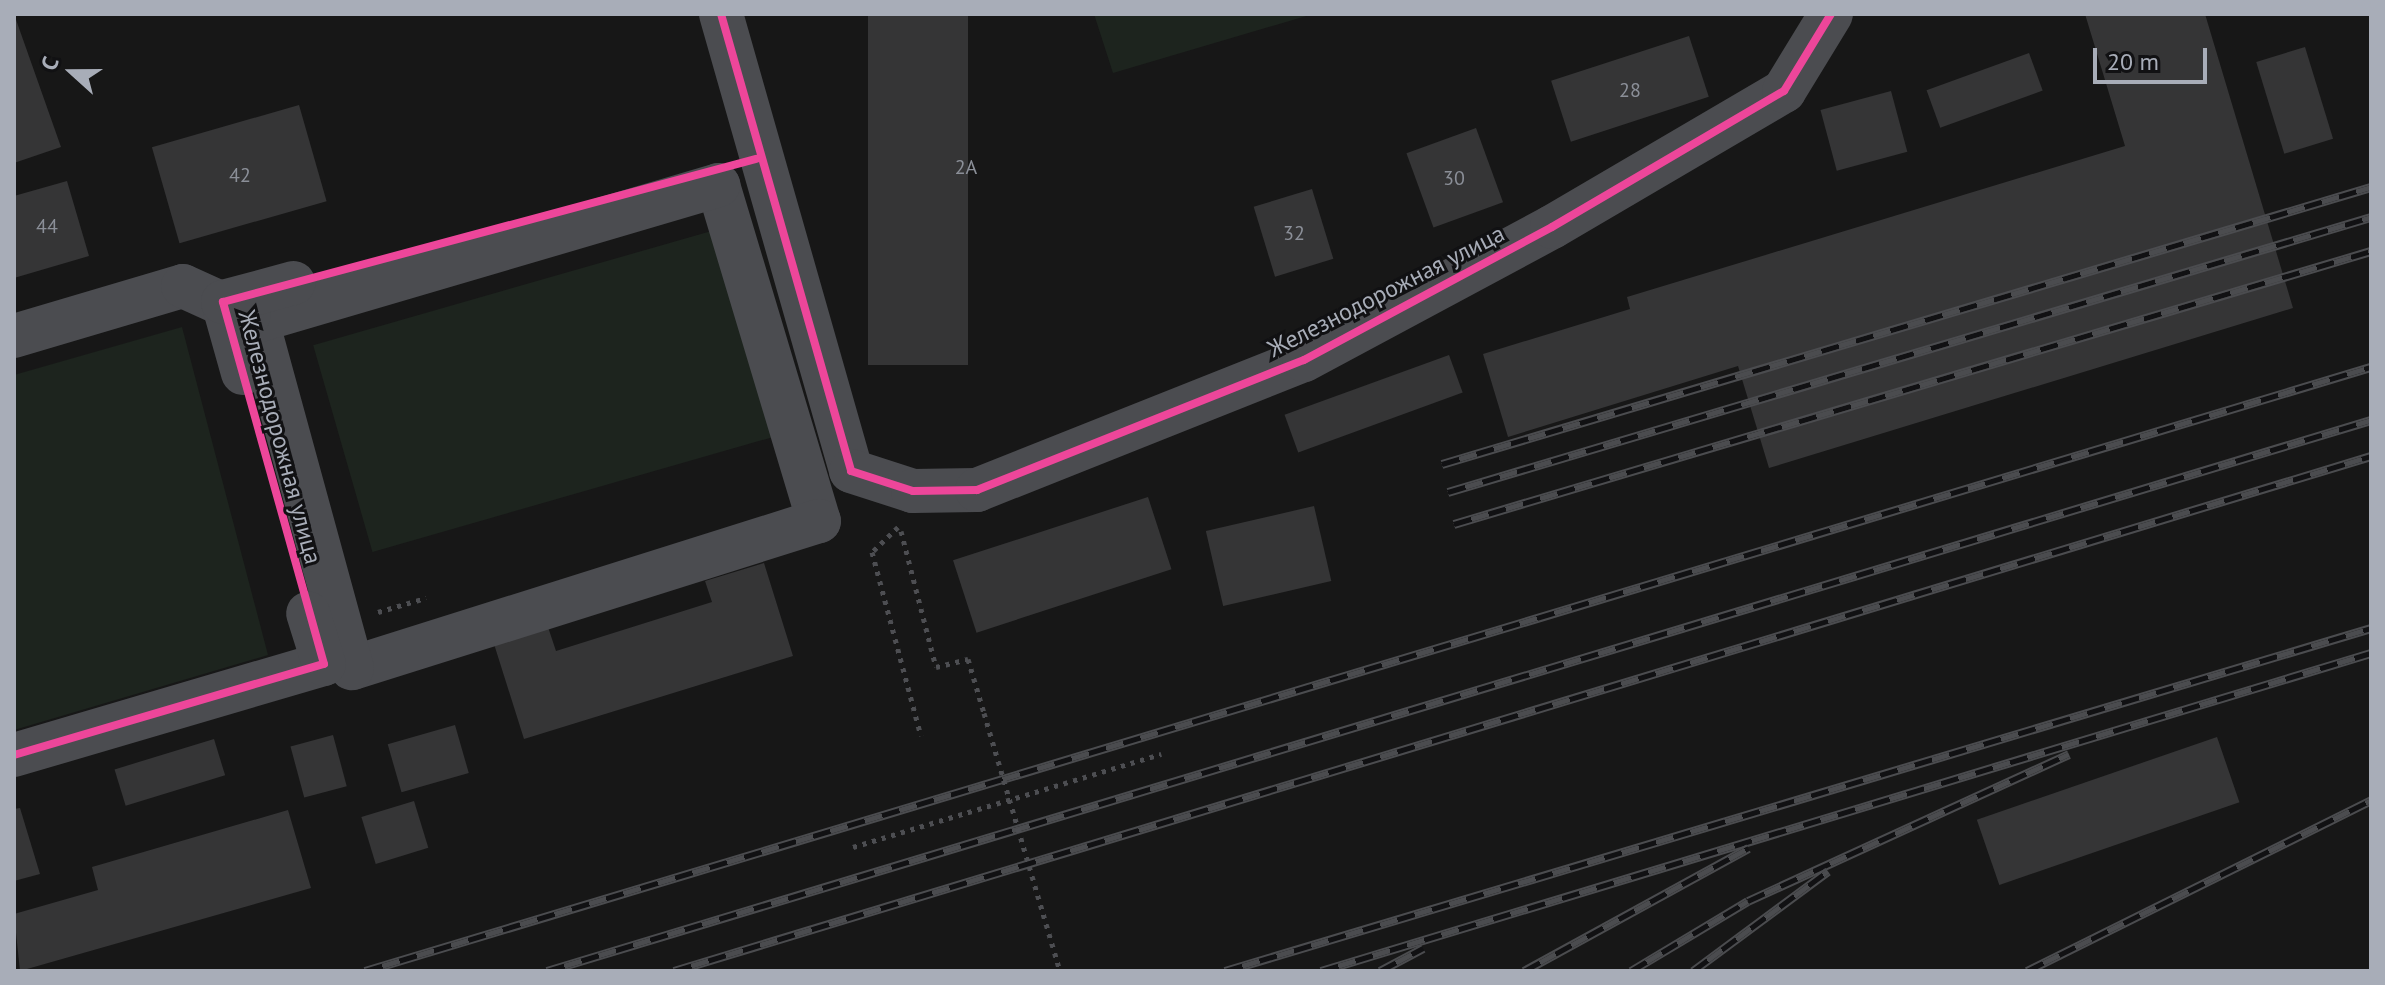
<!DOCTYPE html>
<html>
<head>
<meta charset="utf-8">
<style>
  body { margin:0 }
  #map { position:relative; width:2385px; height:985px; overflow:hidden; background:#171717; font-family:"PT Sans",sans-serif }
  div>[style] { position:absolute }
  .green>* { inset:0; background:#1d241e; transform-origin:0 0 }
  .building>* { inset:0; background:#353536; transform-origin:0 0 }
  .path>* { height:5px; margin-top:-2.5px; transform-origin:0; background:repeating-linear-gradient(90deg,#4d4e52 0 4px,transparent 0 10px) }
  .minor>* { height:44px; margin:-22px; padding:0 22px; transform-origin:22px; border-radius:22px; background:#4b4c50 }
  .rail>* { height:9px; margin-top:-4.5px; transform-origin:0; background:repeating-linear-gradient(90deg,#111113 0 18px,#4b4c4f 0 36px); box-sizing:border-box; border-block:2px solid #4b4c4f }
  .path-bridge>* { height:5px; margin-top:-2.5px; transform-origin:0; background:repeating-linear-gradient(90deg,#4d4e52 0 4px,transparent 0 10px) }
  .cycleway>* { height:8px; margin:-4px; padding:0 4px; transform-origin:4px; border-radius:4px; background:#ed469a }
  span { translate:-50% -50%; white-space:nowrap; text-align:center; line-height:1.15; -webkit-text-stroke:6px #111113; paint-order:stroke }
  .number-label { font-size:20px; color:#8b8f98 }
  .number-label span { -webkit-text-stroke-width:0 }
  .street-label { font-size:24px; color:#a8adb8 }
  .frame { position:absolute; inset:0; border:16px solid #a8adb8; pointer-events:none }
  .north { position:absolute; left:32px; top:32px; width:80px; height:80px; -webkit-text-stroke:6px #111113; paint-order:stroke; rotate:291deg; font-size:22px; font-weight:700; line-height:32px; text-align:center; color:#a8adb8 }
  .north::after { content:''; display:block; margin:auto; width:28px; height:36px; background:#a8adb8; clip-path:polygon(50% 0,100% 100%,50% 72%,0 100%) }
  .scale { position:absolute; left:2093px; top:48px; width:114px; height:36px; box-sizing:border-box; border:4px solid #a8adb8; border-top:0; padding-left:10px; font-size:24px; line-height:28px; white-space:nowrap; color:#a8adb8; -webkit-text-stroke:6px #111113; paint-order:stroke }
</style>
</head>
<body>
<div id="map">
  <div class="green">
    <i style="clip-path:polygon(1094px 14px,1313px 14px,1113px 73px)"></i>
    <i style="left:715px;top:230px;width:215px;height:418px;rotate:74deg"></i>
    <i style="clip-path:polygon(182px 327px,268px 655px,14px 730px,14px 375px)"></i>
  </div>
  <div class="building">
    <i style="clip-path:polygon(14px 14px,61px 147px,14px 163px)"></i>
    <i style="left:868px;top:14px;width:100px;height:351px"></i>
    <i style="clip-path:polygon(2085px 14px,2205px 14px,2293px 308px,1769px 468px,1738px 366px,1508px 437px,1483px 354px,1630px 309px,1627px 297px,2125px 146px)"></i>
    <i style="left:1689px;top:36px;width:64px;height:145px;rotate:72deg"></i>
    <i style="left:2305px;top:47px;width:96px;height:51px;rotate:73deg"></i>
    <i style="left:2029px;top:53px;width:40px;height:109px;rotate:70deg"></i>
    <i style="left:1891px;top:91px;width:63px;height:73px;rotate:75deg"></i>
    <i style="left:299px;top:105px;width:100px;height:153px;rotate:74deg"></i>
    <i style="left:1476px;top:128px;width:79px;height:74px;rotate:70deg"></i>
    <i style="clip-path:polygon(67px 181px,89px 256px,14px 278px,14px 196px)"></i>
    <i style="left:1312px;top:189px;width:73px;height:61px;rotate:73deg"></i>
    <i style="left:1449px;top:355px;width:40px;height:175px;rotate:70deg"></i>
    <i style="left:1148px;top:497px;width:76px;height:205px;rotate:72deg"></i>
    <i style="left:1314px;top:506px;width:77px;height:111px;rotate:77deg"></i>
    <i style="clip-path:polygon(764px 563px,793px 656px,524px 739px,494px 644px,548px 627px,556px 651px,712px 602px,705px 581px)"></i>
    <i style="left:455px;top:725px;width:50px;height:70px;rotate:74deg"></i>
    <i style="left:333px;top:735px;width:53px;height:44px;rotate:75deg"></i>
    <i style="left:2217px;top:737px;width:69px;height:254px;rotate:71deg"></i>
    <i style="left:214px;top:739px;width:38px;height:104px;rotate:73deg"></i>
    <i style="left:414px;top:801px;width:49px;height:55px;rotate:73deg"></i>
    <i style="clip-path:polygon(20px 808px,40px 874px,14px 881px,14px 809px)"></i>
    <i style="clip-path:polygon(288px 810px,311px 888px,20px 971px,14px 914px,98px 890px,92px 867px)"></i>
  </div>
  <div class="path">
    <i style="left:898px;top:527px;width:36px;rotate:136deg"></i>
    <i style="left:872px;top:552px;width:190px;rotate:75.1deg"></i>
    <i style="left:901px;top:531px;width:140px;rotate:75.6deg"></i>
    <i style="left:936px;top:667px;width:33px;rotate:-14deg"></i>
    <i style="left:968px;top:659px;width:56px;rotate:73.5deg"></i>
    <i style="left:378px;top:612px;width:50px;rotate:-16.3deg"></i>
    <i style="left:853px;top:847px;width:322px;rotate:-16.8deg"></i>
  </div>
  <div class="minor">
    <i style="left:721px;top:14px;width:475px;rotate:74.1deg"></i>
    <i style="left:851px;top:471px;width:65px;rotate:17.9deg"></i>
    <i style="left:913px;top:491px;width:64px;rotate:-0.9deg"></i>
    <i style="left:977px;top:490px;width:352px;rotate:-21.7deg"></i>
    <i style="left:1304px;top:360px;width:281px;rotate:-28.2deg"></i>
    <i style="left:1552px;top:227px;width:269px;rotate:-30.4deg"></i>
    <i style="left:1784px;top:91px;width:90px;rotate:-58.6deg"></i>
    <i style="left:718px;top:185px;width:351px;rotate:73.3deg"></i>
    <i style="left:819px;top:521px;width:490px;rotate:162.5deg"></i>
    <i style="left:352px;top:668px;width:360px;rotate:-105.3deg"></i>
    <i style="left:257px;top:321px;width:481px;rotate:-16.4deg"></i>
    <i style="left:14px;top:336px;width:176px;rotate:-16.5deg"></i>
    <i style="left:183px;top:286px;width:72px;rotate:24.4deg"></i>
    <i style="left:243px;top:373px;width:74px;rotate:-105.7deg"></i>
    <i style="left:223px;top:302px;width:73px;rotate:-15deg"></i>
    <i style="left:14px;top:755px;width:323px;rotate:-16.4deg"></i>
    <i style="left:324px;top:664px;width:53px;rotate:-107.4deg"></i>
  </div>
  <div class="rail">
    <i style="left:1442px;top:464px;width:969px;rotate:-16.6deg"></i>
    <i style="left:1448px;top:492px;width:963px;rotate:-16.59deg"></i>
    <i style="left:1454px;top:524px;width:957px;rotate:-16.58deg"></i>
    <i style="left:365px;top:971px;width:2095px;rotate:-16.76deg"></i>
    <i style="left:547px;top:971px;width:1905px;rotate:-16.81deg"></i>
    <i style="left:674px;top:971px;width:1773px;rotate:-16.88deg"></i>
    <i style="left:1225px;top:971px;width:1196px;rotate:-16.66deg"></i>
    <i style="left:1321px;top:971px;width:1097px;rotate:-16.85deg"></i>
    <i style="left:1380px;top:971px;width:49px;rotate:-28.1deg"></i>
    <i style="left:1524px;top:971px;width:256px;rotate:-28.7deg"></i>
    <i style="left:1631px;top:971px;width:136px;rotate:-30.9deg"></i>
    <i style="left:1748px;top:901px;width:353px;rotate:-24.6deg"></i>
    <i style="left:1693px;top:971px;width:168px;rotate:-36.5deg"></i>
    <i style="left:2027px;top:971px;width:384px;rotate:-26.4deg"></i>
  </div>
  <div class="path-bridge">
    <i style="left:984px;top:713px;width:269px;rotate:73.6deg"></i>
  </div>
  <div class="cycleway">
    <i style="left:721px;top:14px;width:475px;rotate:74.1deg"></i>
    <i style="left:851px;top:471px;width:65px;rotate:17.9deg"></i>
    <i style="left:913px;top:491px;width:64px;rotate:-0.9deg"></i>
    <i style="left:977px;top:490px;width:352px;rotate:-21.7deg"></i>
    <i style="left:1304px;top:360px;width:281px;rotate:-28.2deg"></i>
    <i style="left:1552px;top:227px;width:269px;rotate:-30.4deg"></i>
    <i style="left:1784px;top:91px;width:90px;rotate:-58.6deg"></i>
    <i style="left:14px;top:755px;width:323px;rotate:-16.4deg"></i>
    <i style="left:324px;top:664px;width:376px;rotate:-105.6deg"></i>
    <i style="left:223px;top:302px;width:552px;rotate:-15.02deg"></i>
  </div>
  <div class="number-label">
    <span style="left:1630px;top:90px">28</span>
    <span style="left:966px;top:167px">2А</span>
    <span style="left:240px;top:175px">42</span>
    <span style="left:1454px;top:178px">30</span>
    <span style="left:47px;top:226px">44</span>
    <span style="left:1294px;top:233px">32</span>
  </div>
  <div class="street-label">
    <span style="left:1386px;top:291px;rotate:-27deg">Железнодорожная улица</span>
    <span style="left:280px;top:437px;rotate:75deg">Железнодорожная улица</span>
  </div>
  <div class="frame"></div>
  <div class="north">С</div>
  <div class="scale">20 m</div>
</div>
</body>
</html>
